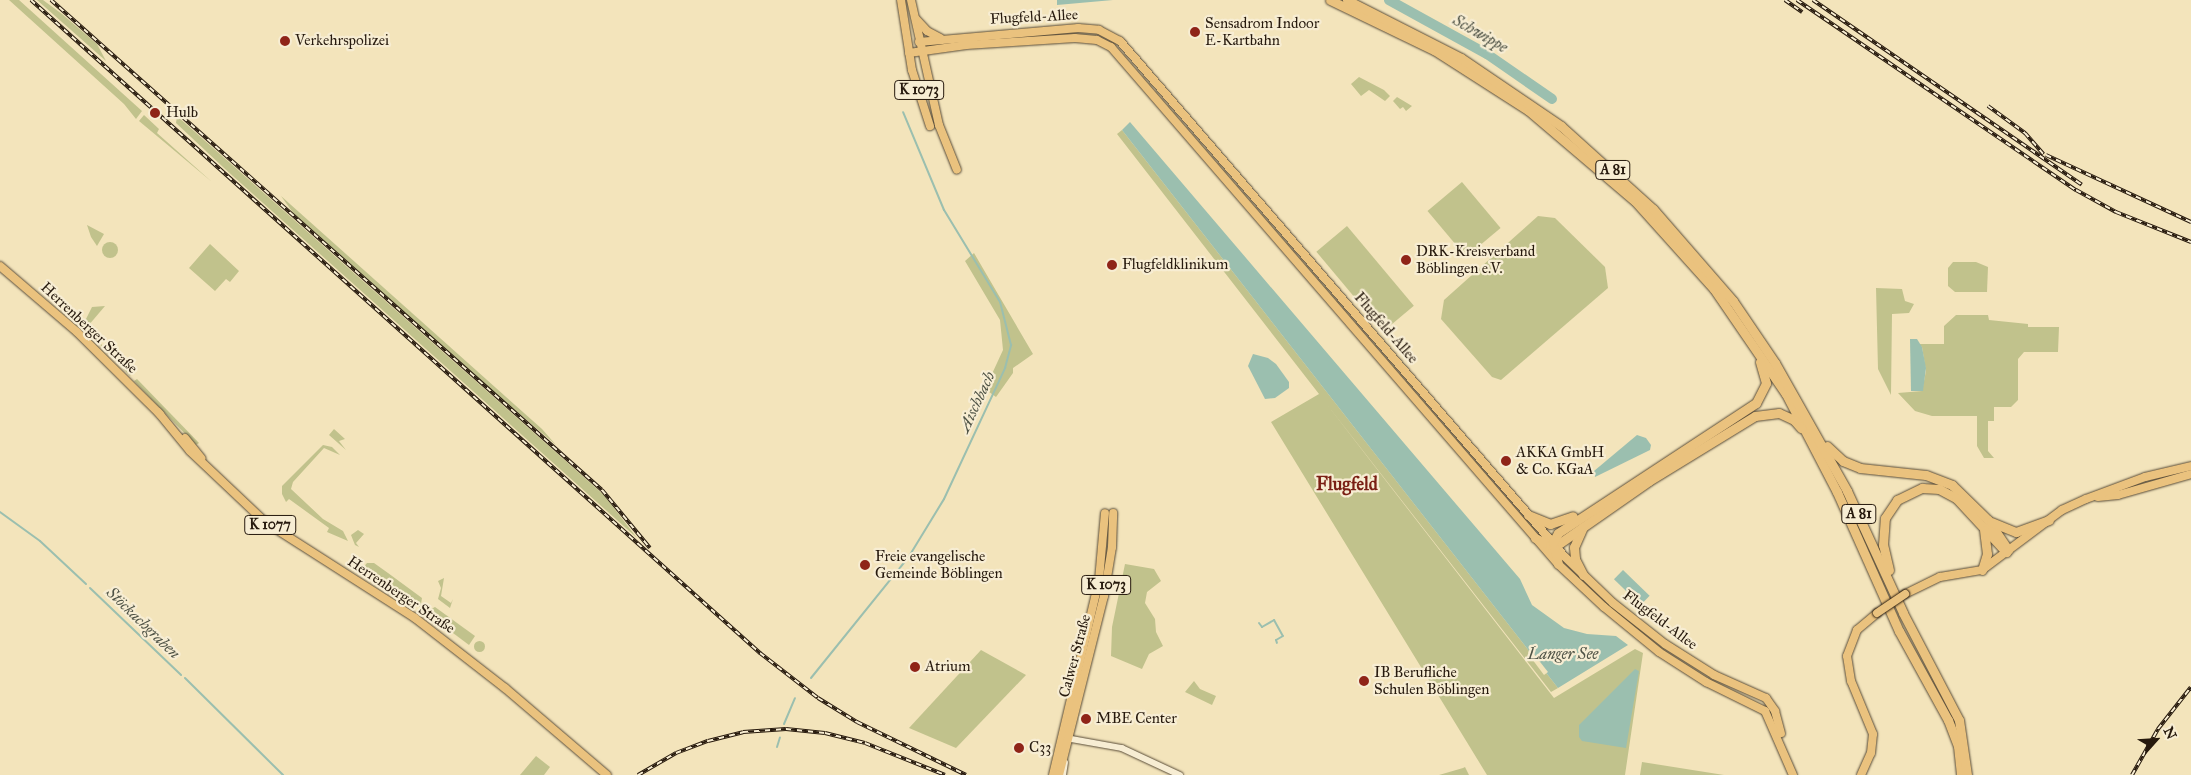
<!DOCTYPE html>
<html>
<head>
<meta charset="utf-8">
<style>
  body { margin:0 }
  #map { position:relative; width:2191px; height:775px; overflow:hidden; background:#f3e4bb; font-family:"IM FELL Great Primer",serif }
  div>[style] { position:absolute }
  .green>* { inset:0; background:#c1c28c; transform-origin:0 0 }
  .round { border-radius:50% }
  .water>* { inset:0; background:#9bbfaf; transform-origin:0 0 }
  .pier>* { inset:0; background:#f3e4bb }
  .stream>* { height:2px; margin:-1px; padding:0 1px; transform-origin:1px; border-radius:1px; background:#9bbfaf }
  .river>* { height:10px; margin:-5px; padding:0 5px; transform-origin:5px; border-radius:5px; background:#9bbfaf }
  .roads { filter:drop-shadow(0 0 1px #594c38) drop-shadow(0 0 1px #594c38) }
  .minor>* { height:5.5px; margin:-2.75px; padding:0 2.75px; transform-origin:2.75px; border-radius:2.75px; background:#f7edd3 }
  .major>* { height:8px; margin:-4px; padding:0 4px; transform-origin:4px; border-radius:4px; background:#eac27e }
  .highway>* { height:9px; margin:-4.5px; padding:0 4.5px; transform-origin:4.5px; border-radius:4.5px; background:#eac27e }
  .rail>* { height:4px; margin-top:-2px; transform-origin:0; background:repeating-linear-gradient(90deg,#f7edd3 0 5.5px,#26190d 0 11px); box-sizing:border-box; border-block:1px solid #26190d }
  .bridges { filter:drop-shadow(0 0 1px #26190d) drop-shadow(0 0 1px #26190d) }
  .major-bridge>* { height:8px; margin:-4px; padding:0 4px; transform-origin:4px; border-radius:4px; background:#eac27e }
  .dots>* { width:14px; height:14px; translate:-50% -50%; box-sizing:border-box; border:2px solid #f7edd3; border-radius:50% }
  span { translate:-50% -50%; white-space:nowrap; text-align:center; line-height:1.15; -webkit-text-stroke:4.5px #f7edd3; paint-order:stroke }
  .shield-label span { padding:1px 4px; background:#f7edd3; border:1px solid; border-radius:4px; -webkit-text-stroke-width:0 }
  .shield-label { font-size:14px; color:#26190d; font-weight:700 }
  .street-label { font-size:15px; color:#26190d }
  .poi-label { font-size:15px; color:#26190d }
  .left { translate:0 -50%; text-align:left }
  .water-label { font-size:16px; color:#4f5346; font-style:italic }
  .quarter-label { font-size:18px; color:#7a1f14; font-weight:700 }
  .north { position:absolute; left:2131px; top:715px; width:50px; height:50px; -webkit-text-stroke:4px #f7edd3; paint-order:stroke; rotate:64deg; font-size:14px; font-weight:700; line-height:20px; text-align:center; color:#26190d }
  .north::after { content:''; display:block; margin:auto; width:18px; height:22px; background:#26190d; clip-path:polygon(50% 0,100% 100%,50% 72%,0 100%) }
</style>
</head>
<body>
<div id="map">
  <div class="green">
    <i style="clip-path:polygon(9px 0,19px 0,142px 111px,136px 119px,124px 104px)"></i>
    <i style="clip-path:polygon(37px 0,43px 0,62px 14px,97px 44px,106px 61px)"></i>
    <i style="clip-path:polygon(1359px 77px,1384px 90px,1390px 96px,1385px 101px,1369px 90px,1361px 96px,1351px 84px)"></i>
    <i style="clip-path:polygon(1397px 97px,1412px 106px,1406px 111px,1403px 107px,1400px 109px,1393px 101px)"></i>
    <i style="clip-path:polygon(144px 115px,159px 129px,157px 133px,212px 182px,139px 121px)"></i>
    <i style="clip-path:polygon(177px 116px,604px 495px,637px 538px,224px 168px,176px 123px)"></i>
    <i style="clip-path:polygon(1122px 130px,1558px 688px,1551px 692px,1325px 402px,1554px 698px,1635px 649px,1643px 653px,1625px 775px,1487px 775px,1271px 422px,1319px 394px,1117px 134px)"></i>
    <i style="left:1462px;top:182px;width:60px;height:45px;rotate:50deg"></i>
    <i style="clip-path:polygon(281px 196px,542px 429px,556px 445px,483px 383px,294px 214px)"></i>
    <i style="clip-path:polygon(1538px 216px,1555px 218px,1605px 267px,1608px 288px,1501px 380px,1492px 377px,1441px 319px,1444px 300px)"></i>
    <i style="clip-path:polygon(87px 225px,104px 234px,97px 246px,91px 237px)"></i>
    <i style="left:1347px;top:226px;width:104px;height:40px;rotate:50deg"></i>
    <i class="round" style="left:102px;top:242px;width:16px;height:16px"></i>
    <i style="clip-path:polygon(210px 244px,239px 271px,230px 282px,226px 279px,215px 291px,189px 268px)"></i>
    <i style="clip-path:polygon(974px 253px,1033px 354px,1013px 368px,1013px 373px,996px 397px,985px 389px,1003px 350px,1000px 320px,965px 261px)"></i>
    <i style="clip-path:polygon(1953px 262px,1976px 262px,1988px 267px,1987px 292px,1955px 292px,1948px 286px,1948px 268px)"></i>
    <i style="clip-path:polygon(1876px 288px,1902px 289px,1905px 301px,1914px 304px,1909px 313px,1892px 314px,1891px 395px,1878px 369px)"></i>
    <i style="clip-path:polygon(105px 306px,88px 326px,84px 323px,92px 307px)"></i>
    <i style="clip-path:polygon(1956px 315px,1988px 315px,1989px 320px,2028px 324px,2028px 327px,2059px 327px,2058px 352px,2024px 352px,2018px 359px,2018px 400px,2011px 407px,1994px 407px,1994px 421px,1988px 421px,1988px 451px,1994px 458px,1984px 458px,1977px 446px,1977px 416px,1932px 416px,1915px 411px,1898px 393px,1922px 391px,1926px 371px,1922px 347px,1917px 344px,1944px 344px,1944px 326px)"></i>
    <i style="clip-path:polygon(86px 329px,131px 374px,130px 376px,90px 334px)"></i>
    <i style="clip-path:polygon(137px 379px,199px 443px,196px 445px,163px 411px,134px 381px)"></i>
    <i style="clip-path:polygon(334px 429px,345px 439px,339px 441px,346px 450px,329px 435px)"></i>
    <i style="clip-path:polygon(323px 445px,332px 447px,340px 455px,324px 448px,293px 482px,291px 489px,323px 519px,343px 531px,348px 541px,327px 532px,329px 528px,289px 499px,286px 502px,282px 494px,282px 486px)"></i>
    <i style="clip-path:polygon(358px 530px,364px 534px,356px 543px,359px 547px,355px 545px,351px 535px)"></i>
    <i style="clip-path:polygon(367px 563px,374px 563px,388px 573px,422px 598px,421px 604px,427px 608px,424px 611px,410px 599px,365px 574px,361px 570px)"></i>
    <i style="clip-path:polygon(1125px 564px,1154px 569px,1161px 581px,1147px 592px,1145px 603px,1155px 619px,1156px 632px,1163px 646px,1149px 654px,1142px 669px,1111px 656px,1112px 627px)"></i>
    <i style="clip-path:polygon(444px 578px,441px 596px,451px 603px,453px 599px,450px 608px,438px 599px,441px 588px,438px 581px)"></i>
    <i style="clip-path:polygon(435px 607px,475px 636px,469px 645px,425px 612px)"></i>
    <i class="round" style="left:473.5px;top:640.5px;width:11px;height:11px"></i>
    <i style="clip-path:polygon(981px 650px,1026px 675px,956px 748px,909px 728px)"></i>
    <i style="clip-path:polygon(1194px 681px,1200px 689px,1216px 696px,1212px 705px,1185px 692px)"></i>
    <i style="clip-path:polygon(536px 756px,550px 767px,544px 775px,520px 775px)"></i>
    <i style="clip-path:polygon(1642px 762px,1724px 775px,1640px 775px)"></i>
    <i style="clip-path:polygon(1465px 767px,1469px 775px,1439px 775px,1463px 768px)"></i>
  </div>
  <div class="water">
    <i style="clip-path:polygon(1057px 0,1113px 0,1057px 5px)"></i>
    <i style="clip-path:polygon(1130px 122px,1520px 579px,1532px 605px,1564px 628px,1587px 634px,1616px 636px,1628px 645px,1558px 688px,1122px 130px)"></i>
    <i style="clip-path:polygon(1910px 339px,1917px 339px,1922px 347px,1926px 368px,1923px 391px,1911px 391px)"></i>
    <i style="clip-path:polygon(1253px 354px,1268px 358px,1276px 364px,1289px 382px,1289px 388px,1275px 398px,1265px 399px,1248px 366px)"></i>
    <i style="clip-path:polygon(1637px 435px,1646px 438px,1651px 445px,1650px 450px,1595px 477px,1594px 471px)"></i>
    <i style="left:1623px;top:570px;width:37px;height:13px;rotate:44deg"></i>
    <i style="clip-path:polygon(1635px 669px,1639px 671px,1626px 748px,1582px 741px,1579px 737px,1579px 725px)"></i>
  </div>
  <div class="pier">
    <i style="clip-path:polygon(1533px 653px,1548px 672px,1544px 675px,1529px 655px)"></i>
  </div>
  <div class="stream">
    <i style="left:0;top:512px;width:49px;rotate:35.9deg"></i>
    <i style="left:40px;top:541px;width:63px;rotate:43.1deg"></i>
    <i style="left:90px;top:588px;width:126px;rotate:43.7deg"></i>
    <i style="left:1259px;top:623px;width:5px;rotate:53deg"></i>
    <i style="left:1262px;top:627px;width:14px;rotate:-30deg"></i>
    <i style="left:1274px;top:620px;width:18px;rotate:61deg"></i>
    <i style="left:1283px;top:636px;width:8px;rotate:150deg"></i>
    <i style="left:1276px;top:640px;width:3px;rotate:72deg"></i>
    <i style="left:185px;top:678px;width:138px;rotate:44.7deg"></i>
    <i style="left:811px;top:678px;width:154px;rotate:-51.1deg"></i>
    <i style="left:908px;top:558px;width:69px;rotate:-58.6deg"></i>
    <i style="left:944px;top:499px;width:145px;rotate:-65deg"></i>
    <i style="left:1005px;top:368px;width:24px;rotate:-75deg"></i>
    <i style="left:1011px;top:345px;width:44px;rotate:-104.3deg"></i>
    <i style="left:1000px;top:302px;width:108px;rotate:-121.3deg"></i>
    <i style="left:944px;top:210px;width:106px;rotate:-112.7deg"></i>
    <i style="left:784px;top:724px;width:28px;rotate:-67deg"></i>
    <i style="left:777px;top:747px;width:10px;rotate:-73deg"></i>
  </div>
  <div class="river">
    <i style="left:1389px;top:0;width:112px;rotate:28.9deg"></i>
    <i style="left:1487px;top:54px;width:79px;rotate:34.7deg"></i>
  </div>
  <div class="roads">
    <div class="minor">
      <i style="left:1066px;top:738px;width:57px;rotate:10.1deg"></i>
      <i style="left:1122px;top:748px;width:64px;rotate:25deg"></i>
      <i style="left:1063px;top:775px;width:12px;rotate:-81deg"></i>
    </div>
    <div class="major">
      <i style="left:901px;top:0;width:71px;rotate:81.1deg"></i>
      <i style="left:912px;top:70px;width:59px;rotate:72.2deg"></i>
      <i style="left:911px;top:0;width:128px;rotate:77.4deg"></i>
      <i style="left:939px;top:125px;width:48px;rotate:68.2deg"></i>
      <i style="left:916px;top:19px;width:16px;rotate:47deg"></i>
      <i style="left:927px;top:31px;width:15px;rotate:28deg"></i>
      <i style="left:919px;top:42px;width:160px;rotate:-5deg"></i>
      <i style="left:1078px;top:28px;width:21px;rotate:5deg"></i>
      <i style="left:1099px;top:30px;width:24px;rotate:28deg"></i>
      <i style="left:1120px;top:41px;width:681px;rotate:49.23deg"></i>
      <i style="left:1565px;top:557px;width:66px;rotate:43.8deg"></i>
      <i style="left:1613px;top:603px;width:66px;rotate:38.3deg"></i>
      <i style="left:1665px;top:644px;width:58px;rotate:32.3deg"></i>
      <i style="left:1714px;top:675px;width:57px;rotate:23.9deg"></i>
      <i style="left:1766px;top:698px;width:16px;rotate:55deg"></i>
      <i style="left:1775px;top:711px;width:23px;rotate:75deg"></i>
      <i style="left:909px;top:53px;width:58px;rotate:-8deg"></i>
      <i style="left:966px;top:45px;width:109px;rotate:-3.7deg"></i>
      <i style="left:1075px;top:38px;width:22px;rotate:5deg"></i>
      <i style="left:1097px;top:40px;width:16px;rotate:27deg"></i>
      <i style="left:1111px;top:47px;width:683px;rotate:49.15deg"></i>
      <i style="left:1558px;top:564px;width:63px;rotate:43.1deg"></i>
      <i style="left:1604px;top:607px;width:71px;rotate:39.3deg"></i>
      <i style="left:1659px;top:652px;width:56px;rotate:32.6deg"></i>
      <i style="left:1706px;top:682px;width:66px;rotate:26.2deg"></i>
      <i style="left:1765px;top:711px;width:70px;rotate:66.4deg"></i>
      <i style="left:0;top:266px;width:101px;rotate:40.6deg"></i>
      <i style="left:77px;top:332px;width:117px;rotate:44.7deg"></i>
      <i style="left:158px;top:412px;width:50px;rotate:50.6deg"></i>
      <i style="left:190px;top:451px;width:103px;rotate:43.4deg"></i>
      <i style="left:265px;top:522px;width:178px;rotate:32.6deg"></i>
      <i style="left:415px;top:618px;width:114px;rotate:37.9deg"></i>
      <i style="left:505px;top:688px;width:134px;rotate:40.5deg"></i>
      <i style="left:185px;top:438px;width:26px;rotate:51deg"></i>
      <i style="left:2098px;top:497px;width:20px;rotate:-6deg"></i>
      <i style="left:2118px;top:495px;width:76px;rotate:-16deg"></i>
      <i style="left:1905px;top:594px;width:39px;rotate:-26deg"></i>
      <i style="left:1940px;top:577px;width:43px;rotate:-9.5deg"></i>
      <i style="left:1982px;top:570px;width:100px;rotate:-36.9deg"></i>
      <i style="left:2062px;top:510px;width:26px;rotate:-25deg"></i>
      <i style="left:2086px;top:499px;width:63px;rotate:-20.4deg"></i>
      <i style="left:2145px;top:477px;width:47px;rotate:-13.4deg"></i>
      <i style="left:1053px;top:775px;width:200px;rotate:-76.7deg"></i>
      <i style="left:1099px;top:580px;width:67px;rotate:-84.9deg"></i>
      <i style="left:1059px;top:775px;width:185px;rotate:-75.9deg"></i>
      <i style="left:1104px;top:596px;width:50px;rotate:-80.7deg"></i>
      <i style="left:1112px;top:547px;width:34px;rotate:-88deg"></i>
      <i style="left:1861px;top:775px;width:24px;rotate:-66deg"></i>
      <i style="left:1871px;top:753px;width:19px;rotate:-84deg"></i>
      <i style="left:1873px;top:734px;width:57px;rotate:-112.5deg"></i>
      <i style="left:1851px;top:681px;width:25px;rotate:-99deg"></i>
      <i style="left:1847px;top:656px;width:28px;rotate:-69deg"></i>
      <i style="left:1857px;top:630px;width:26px;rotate:-40deg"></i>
    </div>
    <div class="highway">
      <i style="left:1330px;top:0;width:115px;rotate:25.7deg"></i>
      <i style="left:1434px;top:50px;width:112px;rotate:32.6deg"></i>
      <i style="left:1528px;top:110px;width:140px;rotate:40.4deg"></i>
      <i style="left:1635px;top:201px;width:118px;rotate:48.1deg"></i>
      <i style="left:1714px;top:289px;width:127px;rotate:55.6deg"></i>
      <i style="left:1786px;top:394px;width:110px;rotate:62.5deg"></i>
      <i style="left:1837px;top:492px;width:152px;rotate:66deg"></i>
      <i style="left:1899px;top:631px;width:102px;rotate:61.2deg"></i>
      <i style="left:1948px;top:720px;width:28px;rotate:69deg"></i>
      <i style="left:1958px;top:746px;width:29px;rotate:84deg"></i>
      <i style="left:1347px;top:0;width:128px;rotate:27deg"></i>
      <i style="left:1461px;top:58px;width:121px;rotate:34.2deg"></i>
      <i style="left:1561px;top:126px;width:124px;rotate:42.1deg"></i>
      <i style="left:1653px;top:209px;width:122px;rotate:49deg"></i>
      <i style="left:1733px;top:301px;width:75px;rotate:55.9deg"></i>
      <i style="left:1775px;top:363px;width:147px;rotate:60.6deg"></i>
      <i style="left:1847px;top:491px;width:134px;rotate:65.3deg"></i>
      <i style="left:1903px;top:613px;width:121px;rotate:62.4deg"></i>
      <i style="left:1959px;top:720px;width:56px;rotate:81.7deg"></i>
      <i style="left:1827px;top:446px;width:22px;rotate:43deg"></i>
      <i style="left:1843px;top:461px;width:18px;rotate:22deg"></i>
      <i style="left:1860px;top:468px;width:66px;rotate:6.1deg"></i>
      <i style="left:1926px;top:475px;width:28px;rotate:21deg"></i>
      <i style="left:1952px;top:485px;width:50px;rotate:44.2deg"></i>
      <i style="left:1988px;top:520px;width:36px;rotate:56deg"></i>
      <i style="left:1528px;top:515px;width:24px;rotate:22deg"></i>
      <i style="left:1550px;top:524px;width:24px;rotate:-19deg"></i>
      <i style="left:1991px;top:522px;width:27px;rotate:22deg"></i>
      <i style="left:2016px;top:532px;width:35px;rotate:-20deg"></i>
      <i style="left:1583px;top:527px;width:22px;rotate:114deg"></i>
      <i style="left:1574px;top:547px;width:12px;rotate:85deg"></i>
      <i style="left:1575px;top:559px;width:18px;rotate:63deg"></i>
      <i style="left:1535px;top:538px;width:17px;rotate:25deg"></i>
      <i style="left:1550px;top:545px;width:10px;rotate:-11deg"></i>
      <i style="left:1560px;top:543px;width:108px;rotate:-34.9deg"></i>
      <i style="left:1649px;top:481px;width:124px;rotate:-31.5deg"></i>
      <i style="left:1755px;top:416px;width:24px;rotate:-7deg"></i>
      <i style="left:1779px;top:413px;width:17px;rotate:25deg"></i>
      <i style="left:1794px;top:420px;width:11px;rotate:49deg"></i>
      <i style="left:1558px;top:564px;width:23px;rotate:-103deg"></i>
      <i style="left:1553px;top:542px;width:10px;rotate:-61deg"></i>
      <i style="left:1558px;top:533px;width:237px;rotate:-33.3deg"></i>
      <i style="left:1756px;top:403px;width:22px;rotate:-63deg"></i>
      <i style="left:1766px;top:383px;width:22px;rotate:-106deg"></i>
      <i style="left:1889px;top:570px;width:26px;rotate:-103deg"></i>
      <i style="left:1883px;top:545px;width:27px;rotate:-86deg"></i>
      <i style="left:1885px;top:518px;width:22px;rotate:-56deg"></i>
      <i style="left:1897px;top:500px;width:28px;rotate:-26deg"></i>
      <i style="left:1922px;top:488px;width:17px;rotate:3deg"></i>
      <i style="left:1939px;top:489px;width:19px;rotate:28deg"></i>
      <i style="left:1956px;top:498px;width:74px;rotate:47.2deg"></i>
      <i style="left:1982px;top:570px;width:17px;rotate:-73deg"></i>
      <i style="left:1987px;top:554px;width:24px;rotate:-97deg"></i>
    </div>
  </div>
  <div class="rail">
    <i style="left:31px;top:0;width:979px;rotate:41.85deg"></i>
    <i style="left:760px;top:653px;width:73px;rotate:37.8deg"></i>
    <i style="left:818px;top:698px;width:46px;rotate:31.6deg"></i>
    <i style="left:857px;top:722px;width:121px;rotate:25.9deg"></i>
    <i style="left:51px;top:0;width:737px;rotate:41.65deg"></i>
    <i style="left:602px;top:490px;width:75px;rotate:50.4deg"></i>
    <i style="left:1785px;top:0;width:21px;rotate:35deg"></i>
    <i style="left:1797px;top:0;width:338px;rotate:34.3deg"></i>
    <i style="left:2076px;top:190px;width:46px;rotate:28.8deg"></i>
    <i style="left:2116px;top:212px;width:81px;rotate:21.8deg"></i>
    <i style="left:1813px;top:0;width:326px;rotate:34.5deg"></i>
    <i style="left:1988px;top:106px;width:46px;rotate:36.1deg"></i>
    <i style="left:2025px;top:133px;width:28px;rotate:49deg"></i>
    <i style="left:2046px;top:155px;width:160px;rotate:24.8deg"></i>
    <i style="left:638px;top:775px;width:44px;rotate:-30.1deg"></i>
    <i style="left:676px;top:753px;width:34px;rotate:-21deg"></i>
    <i style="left:708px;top:741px;width:36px;rotate:-14deg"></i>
    <i style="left:743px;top:732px;width:43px;rotate:-4deg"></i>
    <i style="left:786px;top:729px;width:39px;rotate:6deg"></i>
    <i style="left:825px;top:733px;width:41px;rotate:14deg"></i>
    <i style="left:865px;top:743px;width:86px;rotate:21.8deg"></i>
    <i style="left:2132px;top:775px;width:53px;rotate:-60.5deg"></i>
    <i style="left:2158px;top:729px;width:53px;rotate:-51.8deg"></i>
  </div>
  <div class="bridges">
    <div class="major-bridge">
      <i style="left:1877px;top:613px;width:34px;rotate:-34deg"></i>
    </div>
  </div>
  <div class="dots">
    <i style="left:1195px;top:32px;background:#8f2418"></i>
    <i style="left:285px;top:41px;background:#8f2418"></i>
    <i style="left:155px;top:113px;background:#8f2418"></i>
    <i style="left:1406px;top:260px;background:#8f2418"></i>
    <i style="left:1112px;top:265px;background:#8f2418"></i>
    <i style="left:1506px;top:461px;background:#8f2418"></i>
    <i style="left:865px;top:565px;background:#8f2418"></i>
    <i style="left:915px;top:667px;background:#8f2418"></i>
    <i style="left:1364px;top:681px;background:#8f2418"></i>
    <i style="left:1086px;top:719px;background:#8f2418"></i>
    <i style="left:1019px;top:748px;background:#8f2418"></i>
  </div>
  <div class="shield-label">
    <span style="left:919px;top:90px">K 1073</span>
    <span style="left:1613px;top:170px">A 81</span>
    <span style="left:1859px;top:514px">A 81</span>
    <span style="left:270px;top:525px">K 1077</span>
    <span style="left:1106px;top:585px">K 1073</span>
  </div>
  <div class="street-label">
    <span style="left:1034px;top:17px;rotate:-3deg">Flugfeld-Allee</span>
    <span style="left:89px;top:328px;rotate:43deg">Herrenberger Straße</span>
    <span style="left:1386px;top:328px;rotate:49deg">Flugfeld-Allee</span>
    <span style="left:401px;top:595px;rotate:34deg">Herrenberger Straße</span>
    <span style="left:1660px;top:620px;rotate:37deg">Flugfeld-Allee</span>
    <span style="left:1075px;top:656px;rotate:-75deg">Calwer Straße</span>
  </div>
  <div class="poi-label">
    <span class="left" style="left:1205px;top:32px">Sensadrom Indoor<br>E-Kartbahn</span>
    <span class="left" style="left:295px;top:41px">Verkehrspolizei</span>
    <span class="left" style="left:166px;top:113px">Hulb</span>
    <span class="left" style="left:1416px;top:260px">DRK-Kreisverband<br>Böblingen e.V.</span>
    <span class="left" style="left:1122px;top:265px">Flugfeldklinikum</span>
    <span class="left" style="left:1516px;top:461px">AKKA GmbH<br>&amp; Co. KGaA</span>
    <span class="left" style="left:875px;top:565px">Freie evangelische<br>Gemeinde Böblingen</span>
    <span class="left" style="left:925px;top:667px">Atrium</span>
    <span class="left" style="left:1374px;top:681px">IB Berufliche<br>Schulen Böblingen</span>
    <span class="left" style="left:1096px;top:719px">MBE Center</span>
    <span class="left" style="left:1029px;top:748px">C33</span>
  </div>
  <div class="water-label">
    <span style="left:1480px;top:34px;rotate:30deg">Schwippe</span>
    <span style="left:977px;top:402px;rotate:-65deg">Aischbach</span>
    <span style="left:143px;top:623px;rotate:44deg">Stöckachgraben</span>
    <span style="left:1563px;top:654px">Langer See</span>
  </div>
  <div class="quarter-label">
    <span style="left:1347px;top:484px">Flugfeld</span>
  </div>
  <div class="north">N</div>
</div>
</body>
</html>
